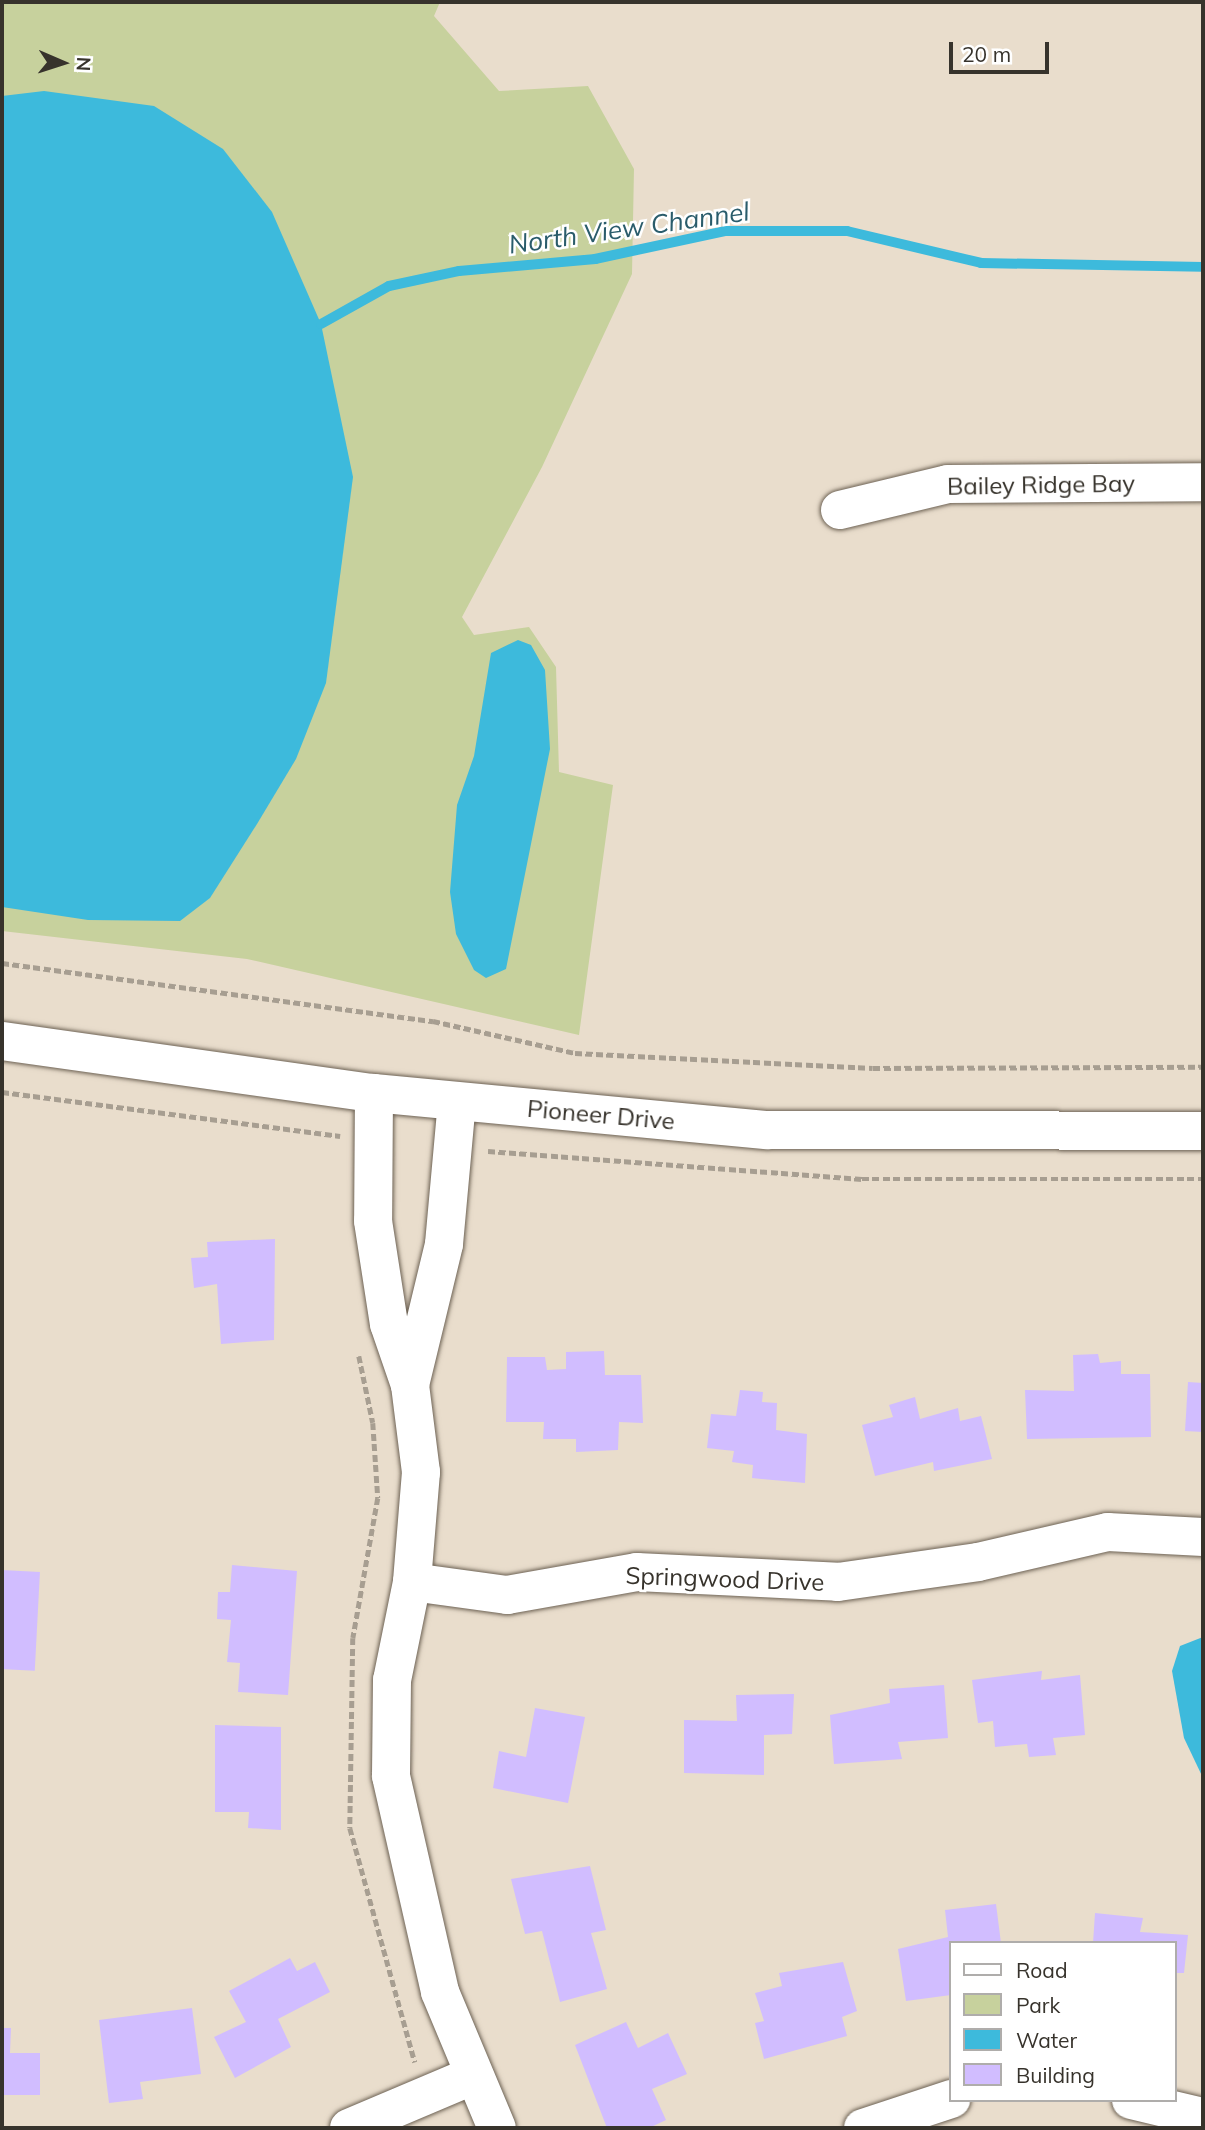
<!DOCTYPE html>
<html>
<head>
<meta charset="utf-8">
<style>
  body { margin:0 }
  #map { position:relative; width:1205px; height:2130px; overflow:hidden; background:#e9ddcc; font-family:Mulish,sans-serif }
  div>[style] { position:absolute }
  .green>* { inset:0; background:#c7d19d }
  .water>* { inset:0; background:#3dbadc }
  .stream>* { height:10px; margin:-5px; padding:0 5px; transform-origin:5px; border-radius:5px; background:#3dbadc }
  .building>* { inset:0; background:#d1bdff; transform-origin:0 0 }
  .path>* { height:4.5px; margin-top:-2.25px; transform-origin:0; background:repeating-linear-gradient(90deg,#a79e91 0 7px,transparent 0 10.5px) }
  .roads { filter:drop-shadow(0 0 2px #6d6254) drop-shadow(0 0 2px #6d6254) }
  .minor>* { height:38px; margin:-19px; padding:0 19px; transform-origin:19px; border-radius:19px; background:#fff }
  .tertiary>* { height:38px; margin:-19px; padding:0 19px; transform-origin:19px; border-radius:19px; background:#fff }
  span { translate:-50% -50%; white-space:nowrap; text-align:center; line-height:1.15; -webkit-text-stroke:5px #fff; paint-order:stroke }
  .street-label { font-size:24px; color:#37332c }
  .water-label { font-size:26px; color:#2a5c6b; font-style:italic }
  .frame { position:absolute; inset:0; border:4px solid #37332c; pointer-events:none }
  .legend { position:absolute; left:949px; top:1941px; width:228px; height:161px; box-sizing:border-box; background:#fff; border:2px solid #afadab; margin:0; padding:9px 12px; list-style:none; font-size:21px; color:#37332c }
  .legend li { display:flex; align-items:center; gap:14px; height:35px }
  .legend b { width:35px; border:2px solid #afadab }
  .north { position:absolute; left:28px; top:28px; width:70px; height:70px; -webkit-text-stroke:5px #fff; paint-order:stroke; rotate:93deg; font-size:19px; font-weight:700; line-height:28px; text-align:center; color:#37332c }
  .north::after { content:''; display:block; margin:auto; width:24px; height:32px; background:#37332c; clip-path:polygon(50% 0,100% 100%,50% 72%,0 100%) }
  .scale { position:absolute; left:949px; top:42px; width:100px; height:32px; box-sizing:border-box; border:4px solid #37332c; border-top:0; padding-left:9px; font-size:21px; line-height:24px; white-space:nowrap; color:#37332c; -webkit-text-stroke:5px #fff; paint-order:stroke }
</style>
</head>
<body>
<div id="map">
  <div class="green">
    <i style="clip-path:polygon(2px 2px,440px 2px,434px 16px,499px 91px,588px 86px,634px 169px,632px 274px,542px 467px,462px 617px,474px 635px,529px 627px,556px 667px,559px 772px,613px 785px,579px 1035px,247px 959px,2px 931px)"></i>
  </div>
  <div class="water">
    <i style="clip-path:polygon(44px 91px,154px 106px,223px 149px,272px 212px,321px 324px,353px 477px,326px 683px,296px 759px,257px 824px,210px 898px,180px 921px,88px 920px,2px 907px,2px 96px)"></i>
    <i style="clip-path:polygon(518px 640px,531px 645px,545px 670px,550px 749px,506px 969px,486px 978px,474px 970px,456px 934px,450px 892px,457px 805px,474px 756px,491px 653px)"></i>
    <i style="clip-path:polygon(1203px 1637px,1203px 1778px,1184px 1738px,1172px 1671px,1180px 1646px)"></i>
  </div>
  <div class="stream">
    <i style="left:321px;top:324px;width:78px;rotate:-29.2deg"></i>
    <i style="left:389px;top:286px;width:72px;rotate:-12.1deg"></i>
    <i style="left:459px;top:271px;width:137px;rotate:-5deg"></i>
    <i style="left:595px;top:259px;width:134px;rotate:-12.1deg"></i>
    <i style="left:726px;top:231px;width:121px"></i>
    <i style="left:847px;top:231px;width:138px;rotate:13.4deg"></i>
    <i style="left:981px;top:263px;width:222px;rotate:1deg"></i>
  </div>
  <div class="building">
    <i style="clip-path:polygon(275px 1239px,274px 1340px,221px 1344px,217px 1284px,194px 1288px,191px 1258px,208px 1257px,207px 1242px)"></i>
    <i style="clip-path:polygon(604px 1351px,605px 1375px,641px 1375px,643px 1423px,619px 1422px,618px 1450px,576px 1452px,576px 1439px,543px 1439px,544px 1422px,506px 1422px,507px 1357px,545px 1357px,547px 1370px,566px 1369px,566px 1352px)"></i>
    <i style="clip-path:polygon(1098px 1354px,1100px 1363px,1121px 1361px,1121px 1374px,1150px 1374px,1151px 1437px,1027px 1439px,1025px 1390px,1074px 1391px,1073px 1355px)"></i>
    <i style="clip-path:polygon(1188px 1382px,1203px 1383px,1203px 1432px,1185px 1431px)"></i>
    <i style="clip-path:polygon(740px 1390px,763px 1392px,762px 1402px,777px 1403px,776px 1430px,807px 1434px,805px 1483px,752px 1478px,753px 1465px,732px 1462px,734px 1451px,707px 1448px,711px 1414px,736px 1416px)"></i>
    <i style="clip-path:polygon(915px 1397px,920px 1419px,958px 1408px,960px 1421px,981px 1416px,992px 1459px,934px 1471px,933px 1462px,875px 1476px,862px 1425px,893px 1417px,889px 1405px)"></i>
    <i style="clip-path:polygon(232px 1565px,297px 1571px,288px 1695px,238px 1692px,240px 1663px,227px 1662px,231px 1620px,217px 1619px,218px 1592px,230px 1592px)"></i>
    <i style="left:2px;top:1570px;width:38px;height:99px;rotate:3deg"></i>
    <i style="clip-path:polygon(1042px 1671px,1041px 1680px,1080px 1675px,1085px 1735px,1053px 1738px,1056px 1755px,1029px 1757px,1027px 1744px,995px 1747px,993px 1721px,978px 1723px,972px 1680px)"></i>
    <i style="clip-path:polygon(944px 1685px,948px 1738px,898px 1742px,902px 1759px,834px 1764px,830px 1715px,890px 1703px,889px 1689px)"></i>
    <i style="clip-path:polygon(794px 1694px,792px 1734px,764px 1735px,764px 1775px,684px 1773px,684px 1720px,737px 1721px,736px 1695px)"></i>
    <i style="clip-path:polygon(535px 1708px,585px 1717px,568px 1803px,493px 1788px,499px 1751px,526px 1757px)"></i>
    <i style="clip-path:polygon(215px 1725px,281px 1727px,281px 1830px,248px 1828px,249px 1812px,215px 1812px)"></i>
    <i style="clip-path:polygon(590px 1866px,606px 1930px,591px 1933px,607px 1989px,560px 2002px,542px 1931px,525px 1934px,511px 1879px)"></i>
    <i style="clip-path:polygon(996px 1904px,1001px 1943px,951px 1943px,951px 1995px,906px 2001px,898px 1949px,948px 1937px,945px 1910px)"></i>
    <i style="clip-path:polygon(1095px 1913px,1143px 1918px,1140px 1932px,1188px 1935px,1184px 1973px,1175px 1973px,1175px 1943px,1093px 1943px)"></i>
    <i style="clip-path:polygon(290px 1958px,297px 1971px,315px 1962px,330px 1992px,278px 2019px,291px 2047px,235px 2078px,214px 2037px,246px 2022px,229px 1991px)"></i>
    <i style="clip-path:polygon(843px 1962px,857px 2011px,842px 2017px,847px 2036px,764px 2059px,755px 2023px,764px 2021px,755px 1993px,782px 1986px,779px 1973px)"></i>
    <i style="clip-path:polygon(192px 2008px,201px 2074px,140px 2082px,143px 2099px,109px 2103px,99px 2020px)"></i>
    <i style="clip-path:polygon(626px 2022px,638px 2048px,668px 2033px,687px 2074px,652px 2089px,666px 2120px,649px 2128px,607px 2128px,575px 2045px)"></i>
    <i style="clip-path:polygon(2px 2028px,11px 2028px,10px 2053px,40px 2053px,40px 2095px,2px 2095px)"></i>
  </div>
  <div class="path">
    <i style="left:2px;top:963px;width:435px;rotate:7.7deg"></i>
    <i style="left:433px;top:1021px;width:146px;rotate:12.7deg"></i>
    <i style="left:575px;top:1053px;width:298px;rotate:2.9deg"></i>
    <i style="left:873px;top:1068px;width:330px;rotate:-0.2deg"></i>
    <i style="left:2px;top:1092px;width:341px;rotate:7.4deg"></i>
    <i style="left:488px;top:1151px;width:375px;rotate:4.3deg"></i>
    <i style="left:862px;top:1179px;width:341px"></i>
    <i style="left:359px;top:1356px;width:68px;rotate:78.2deg"></i>
    <i style="left:373px;top:1423px;width:75px;rotate:86.2deg"></i>
    <i style="left:378px;top:1498px;width:142px;rotate:100.1deg"></i>
    <i style="left:353px;top:1638px;width:190px;rotate:90.9deg"></i>
    <i style="left:350px;top:1828px;width:243px;rotate:74.5deg"></i>
  </div>
  <div class="roads">
    <div class="minor">
      <i style="left:840px;top:510px;width:111px;rotate:-13.5deg"></i>
      <i style="left:948px;top:484px;width:255px;rotate:-0.4deg"></i>
      <i style="left:374px;top:1093px;width:128px;rotate:90.4deg"></i>
      <i style="left:373px;top:1221px;width:104px;rotate:81.2deg"></i>
      <i style="left:389px;top:1324px;width:65px;rotate:71deg"></i>
      <i style="left:410px;top:1385px;width:88px;rotate:82.8deg"></i>
      <i style="left:421px;top:1472px;width:110px;rotate:94.7deg"></i>
      <i style="left:412px;top:1582px;width:100px;rotate:101.5deg"></i>
      <i style="left:392px;top:1680px;width:96px;rotate:90.6deg"></i>
      <i style="left:391px;top:1776px;width:221px;rotate:77.2deg"></i>
      <i style="left:440px;top:1992px;width:147px;rotate:67.3deg"></i>
      <i style="left:410px;top:1385px;width:145px;rotate:-76.4deg"></i>
      <i style="left:444px;top:1244px;width:143px;rotate:-84.8deg"></i>
      <i style="left:412px;top:1582px;width:96px;rotate:7.8deg"></i>
      <i style="left:507px;top:1595px;width:132px;rotate:-10deg"></i>
      <i style="left:637px;top:1572px;width:201px;rotate:2.8deg"></i>
      <i style="left:838px;top:1582px;width:141px;rotate:-8.1deg"></i>
      <i style="left:978px;top:1562px;width:133px;rotate:-13deg"></i>
      <i style="left:1108px;top:1532px;width:95px;rotate:3deg"></i>
      <i style="left:1131px;top:2100px;width:74px;rotate:13.3deg"></i>
      <i style="left:349px;top:2128px;width:134px;rotate:-22.9deg"></i>
      <i style="left:863px;top:2128px;width:93px;rotate:-18.2deg"></i>
    </div>
    <div class="tertiary">
      <i style="left:2px;top:1041px;width:376px;rotate:8deg"></i>
      <i style="left:374px;top:1093px;width:395px;rotate:5.4deg"></i>
      <i style="left:767px;top:1130px;width:436px;rotate:0.1deg"></i>
    </div>
  </div>
  <div class="street-label">
    <span style="left:1041px;top:485px;rotate:-1deg">Bailey Ridge Bay</span>
    <span style="left:601px;top:1115px;rotate:5deg">Pioneer Drive</span>
    <span style="left:725px;top:1579px;rotate:2deg">Springwood Drive</span>
  </div>
  <div class="water-label">
    <span style="left:629px;top:228px;rotate:-8deg">North View Channel</span>
  </div>
  <div class="frame"></div>
  <ul class="legend">
  <li><b style="height:9px;background:#fff"></b>Road</li>
  <li><b style="height:19px;background:#c7d19d"></b>Park</li>
  <li><b style="height:19px;background:#3dbadc"></b>Water</li>
  <li><b style="height:19px;background:#d1bdff"></b>Building</li>
  </ul>
  <div class="north">N</div>
  <div class="scale">20 m</div>
</div>
</body>
</html>
